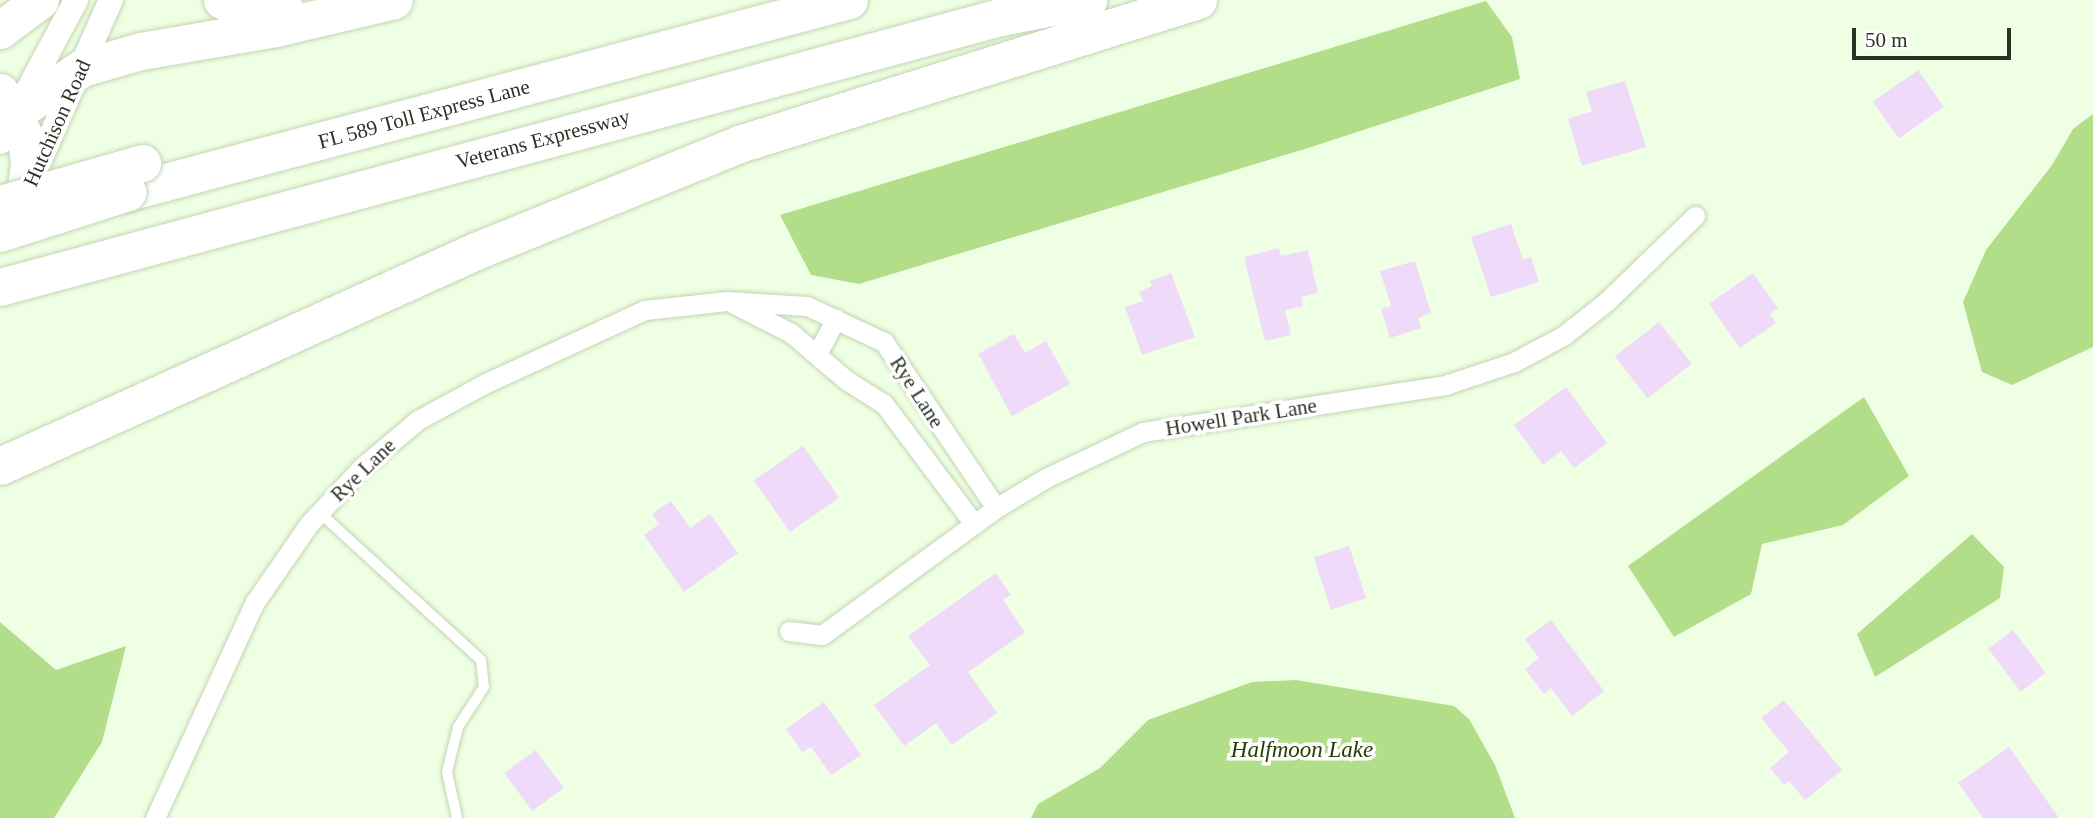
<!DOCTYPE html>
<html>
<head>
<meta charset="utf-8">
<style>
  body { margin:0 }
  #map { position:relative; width:2093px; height:818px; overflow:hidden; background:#efffe3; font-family:Georgia,serif }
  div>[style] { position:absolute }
  .water>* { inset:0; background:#b2de8a }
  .building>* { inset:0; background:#efdafa; transform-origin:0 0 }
  .roads { filter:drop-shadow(0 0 2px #c2d5b3) drop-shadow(0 0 2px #c2d5b3) }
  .service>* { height:10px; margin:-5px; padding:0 5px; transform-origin:5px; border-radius:5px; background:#fff }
  .minor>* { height:19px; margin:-9.5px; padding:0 9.5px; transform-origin:9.5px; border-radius:9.5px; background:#fff }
  .tertiary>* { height:24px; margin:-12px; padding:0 12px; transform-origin:12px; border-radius:12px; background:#fff }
  .motorway>* { height:37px; margin:-18.5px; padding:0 18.5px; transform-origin:18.5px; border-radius:18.5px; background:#fff }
  .bridges { filter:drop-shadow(0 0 2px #c2d5b3) drop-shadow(0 0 2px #c2d5b3) }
  .motorway-bridge>* { height:37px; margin:-18.5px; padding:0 18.5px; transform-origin:18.5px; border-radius:18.5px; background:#fff }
  span { translate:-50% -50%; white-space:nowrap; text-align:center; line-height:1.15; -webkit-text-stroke:7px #fff; paint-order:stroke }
  .street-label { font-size:21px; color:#2b3225 }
  .water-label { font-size:23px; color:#243f01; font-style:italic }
  .scale { position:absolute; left:1852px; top:28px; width:159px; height:32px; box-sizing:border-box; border:4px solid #2b3225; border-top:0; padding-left:9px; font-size:21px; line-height:24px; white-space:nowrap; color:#2b3225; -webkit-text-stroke:5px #fff; paint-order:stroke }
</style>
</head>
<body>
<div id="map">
  <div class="water">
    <i style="clip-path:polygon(1486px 1px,1512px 37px,1520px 79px,1308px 148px,859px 284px,811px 275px,780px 215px)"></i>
    <i style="clip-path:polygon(2093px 114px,2093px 347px,2012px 385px,1982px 372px,1963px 302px,1986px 250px,2052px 165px,2073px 129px)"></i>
    <i style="clip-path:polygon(1864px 397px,1909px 476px,1843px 525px,1762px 544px,1751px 594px,1674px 637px,1628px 566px)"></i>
    <i style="clip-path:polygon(1972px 534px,2004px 567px,2000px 598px,1875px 677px,1857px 634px)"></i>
    <i style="clip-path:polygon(0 622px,56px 670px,126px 646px,102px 742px,54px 818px,0 818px)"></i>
    <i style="clip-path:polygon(1296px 680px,1454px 706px,1469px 719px,1495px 765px,1515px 818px,1031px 818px,1038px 804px,1100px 768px,1148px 720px,1252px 682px)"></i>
  </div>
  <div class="building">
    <i style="left:1918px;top:70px;width:45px;height:55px;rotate:55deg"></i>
    <i style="clip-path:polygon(1625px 81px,1646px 147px,1582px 166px,1568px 119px,1592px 111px,1586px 92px)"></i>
    <i style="clip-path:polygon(1511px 224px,1523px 260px,1531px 257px,1539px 282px,1491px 297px,1471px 237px)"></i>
    <i style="clip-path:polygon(1279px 248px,1281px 256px,1308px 250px,1318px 293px,1301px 297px,1303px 306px,1285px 310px,1291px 335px,1265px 341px,1244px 257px)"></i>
    <i style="clip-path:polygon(1415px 261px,1431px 313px,1418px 318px,1421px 328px,1390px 338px,1381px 309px,1391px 306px,1380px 271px)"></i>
    <i style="clip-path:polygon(1171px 273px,1195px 337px,1142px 355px,1125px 307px,1143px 301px,1139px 292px,1152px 286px,1150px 281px)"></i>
    <i style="clip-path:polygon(1753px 273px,1778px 308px,1770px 314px,1776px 323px,1740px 348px,1709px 304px)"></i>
    <i style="left:1659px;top:322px;width:53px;height:56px;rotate:52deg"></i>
    <i style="clip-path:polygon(1014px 334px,1025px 353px,1046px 341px,1070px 384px,1012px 416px,978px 354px)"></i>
    <i style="clip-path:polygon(1566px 387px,1607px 443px,1574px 468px,1561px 451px,1543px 465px,1514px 425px)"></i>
    <i style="left:803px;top:446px;width:63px;height:60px;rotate:55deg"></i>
    <i style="clip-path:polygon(671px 501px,690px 528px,710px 514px,738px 553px,684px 592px,644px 535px,659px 524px,652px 514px)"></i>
    <i style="left:1349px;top:546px;width:55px;height:37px;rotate:72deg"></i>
    <i style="clip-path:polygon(996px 573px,1011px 595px,1003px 600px,1025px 632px,968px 672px,997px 713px,952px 745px,936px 723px,904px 746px,874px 705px,930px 665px,908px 636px)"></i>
    <i style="clip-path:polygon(1551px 620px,1604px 691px,1572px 716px,1551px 688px,1544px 694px,1525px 669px,1539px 658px,1525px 639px)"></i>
    <i style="left:2013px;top:630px;width:54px;height:31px;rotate:53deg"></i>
    <i style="clip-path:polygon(1784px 700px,1842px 770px,1805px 800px,1789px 781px,1784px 785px,1770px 768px,1789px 752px,1761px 718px)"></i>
    <i style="clip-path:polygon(824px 702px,861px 755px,831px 775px,811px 747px,802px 752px,786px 729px)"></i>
    <i style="clip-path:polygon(2009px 747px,2059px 818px,1983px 818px,1958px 783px)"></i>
    <i style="left:536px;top:750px;width:47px;height:39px;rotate:54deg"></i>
  </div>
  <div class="roads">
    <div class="service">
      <i style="left:320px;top:513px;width:218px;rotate:42.4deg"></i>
      <i style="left:481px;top:660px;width:27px;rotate:84deg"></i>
      <i style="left:484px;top:687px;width:48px;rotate:123deg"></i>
      <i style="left:458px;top:727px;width:46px;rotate:103.7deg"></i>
      <i style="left:447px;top:772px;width:47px;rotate:77.7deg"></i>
    </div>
    <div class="minor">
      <i style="left:734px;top:304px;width:64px;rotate:27deg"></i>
      <i style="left:791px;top:333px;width:72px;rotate:40.5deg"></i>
      <i style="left:846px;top:380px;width:45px;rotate:32.3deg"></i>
      <i style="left:884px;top:404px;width:150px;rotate:53.1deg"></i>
      <i style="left:817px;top:354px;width:40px;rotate:-62deg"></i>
      <i style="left:789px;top:631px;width:33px;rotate:7deg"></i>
      <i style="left:822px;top:635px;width:215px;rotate:-36.1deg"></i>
      <i style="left:996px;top:508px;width:58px;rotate:-31deg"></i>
      <i style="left:1046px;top:478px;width:107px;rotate:-25.4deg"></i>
      <i style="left:1143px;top:432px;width:306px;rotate:-8.8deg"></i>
      <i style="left:1445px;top:385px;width:73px;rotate:-18.4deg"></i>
      <i style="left:1514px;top:362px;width:55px;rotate:-28deg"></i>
      <i style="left:1563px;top:336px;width:55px;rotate:-38.3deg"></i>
      <i style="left:1606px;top:302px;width:124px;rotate:-44deg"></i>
      <i style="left:155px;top:818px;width:238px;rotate:-65.2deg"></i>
      <i style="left:255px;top:602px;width:95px;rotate:-55.3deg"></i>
      <i style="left:309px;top:524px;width:78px;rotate:-47.1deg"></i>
      <i style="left:362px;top:467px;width:73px;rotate:-40deg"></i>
      <i style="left:418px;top:420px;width:77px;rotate:-28.6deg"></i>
      <i style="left:486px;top:383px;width:175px;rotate:-24.7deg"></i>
      <i style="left:645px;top:310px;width:82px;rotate:-6.3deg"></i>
      <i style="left:727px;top:301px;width:80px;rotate:3.6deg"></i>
      <i style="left:807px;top:306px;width:85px;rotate:25.1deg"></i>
      <i style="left:884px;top:342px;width:200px;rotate:56deg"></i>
    </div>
    <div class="tertiary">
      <i style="left:0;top:142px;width:161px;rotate:-61.8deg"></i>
      <i style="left:32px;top:178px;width:195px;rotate:-66.1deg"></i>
    </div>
    <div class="motorway">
      <i style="left:222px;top:0;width:34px;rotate:24deg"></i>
      <i style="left:253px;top:14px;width:34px;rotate:-2deg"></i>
      <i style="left:0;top:30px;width:50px;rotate:-36.9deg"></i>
      <i style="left:0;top:92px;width:54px;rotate:61deg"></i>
      <i style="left:26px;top:139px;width:24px;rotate:83deg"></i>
      <i style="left:29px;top:163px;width:31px;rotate:97deg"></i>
      <i style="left:15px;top:113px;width:81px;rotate:-33.9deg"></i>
      <i style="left:82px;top:68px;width:61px;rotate:-16.1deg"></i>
      <i style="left:141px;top:51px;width:137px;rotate:-9.7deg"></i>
      <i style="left:276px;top:28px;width:121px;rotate:-13.3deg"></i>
      <i style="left:128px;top:192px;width:746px;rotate:-14.91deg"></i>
      <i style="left:0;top:287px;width:1036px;rotate:-15.11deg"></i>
      <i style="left:1000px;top:17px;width:90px;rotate:-10.9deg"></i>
      <i style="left:0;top:466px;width:522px;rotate:-24.31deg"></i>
      <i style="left:476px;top:251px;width:284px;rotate:-22.1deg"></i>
      <i style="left:739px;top:144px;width:481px;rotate:-17.4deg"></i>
    </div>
  </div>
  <div class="bridges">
    <div class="motorway-bridge">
      <i style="left:0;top:204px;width:148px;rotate:-16.1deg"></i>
      <i style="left:0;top:233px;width:134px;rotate:-17.8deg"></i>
    </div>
  </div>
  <div class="street-label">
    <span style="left:424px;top:114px;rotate:-15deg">FL 589 Toll Express Lane</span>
    <span style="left:57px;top:123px;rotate:-66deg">Hutchison Road</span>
    <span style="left:543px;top:139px;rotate:-15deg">Veterans Expressway</span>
    <span style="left:917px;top:392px;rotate:57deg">Rye Lane</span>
    <span style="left:1241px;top:417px;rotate:-9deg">Howell Park Lane</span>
    <span style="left:363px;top:470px;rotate:-44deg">Rye Lane</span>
  </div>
  <div class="water-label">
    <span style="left:1302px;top:750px">Halfmoon Lake</span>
  </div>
  <div class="scale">50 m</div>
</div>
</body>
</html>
